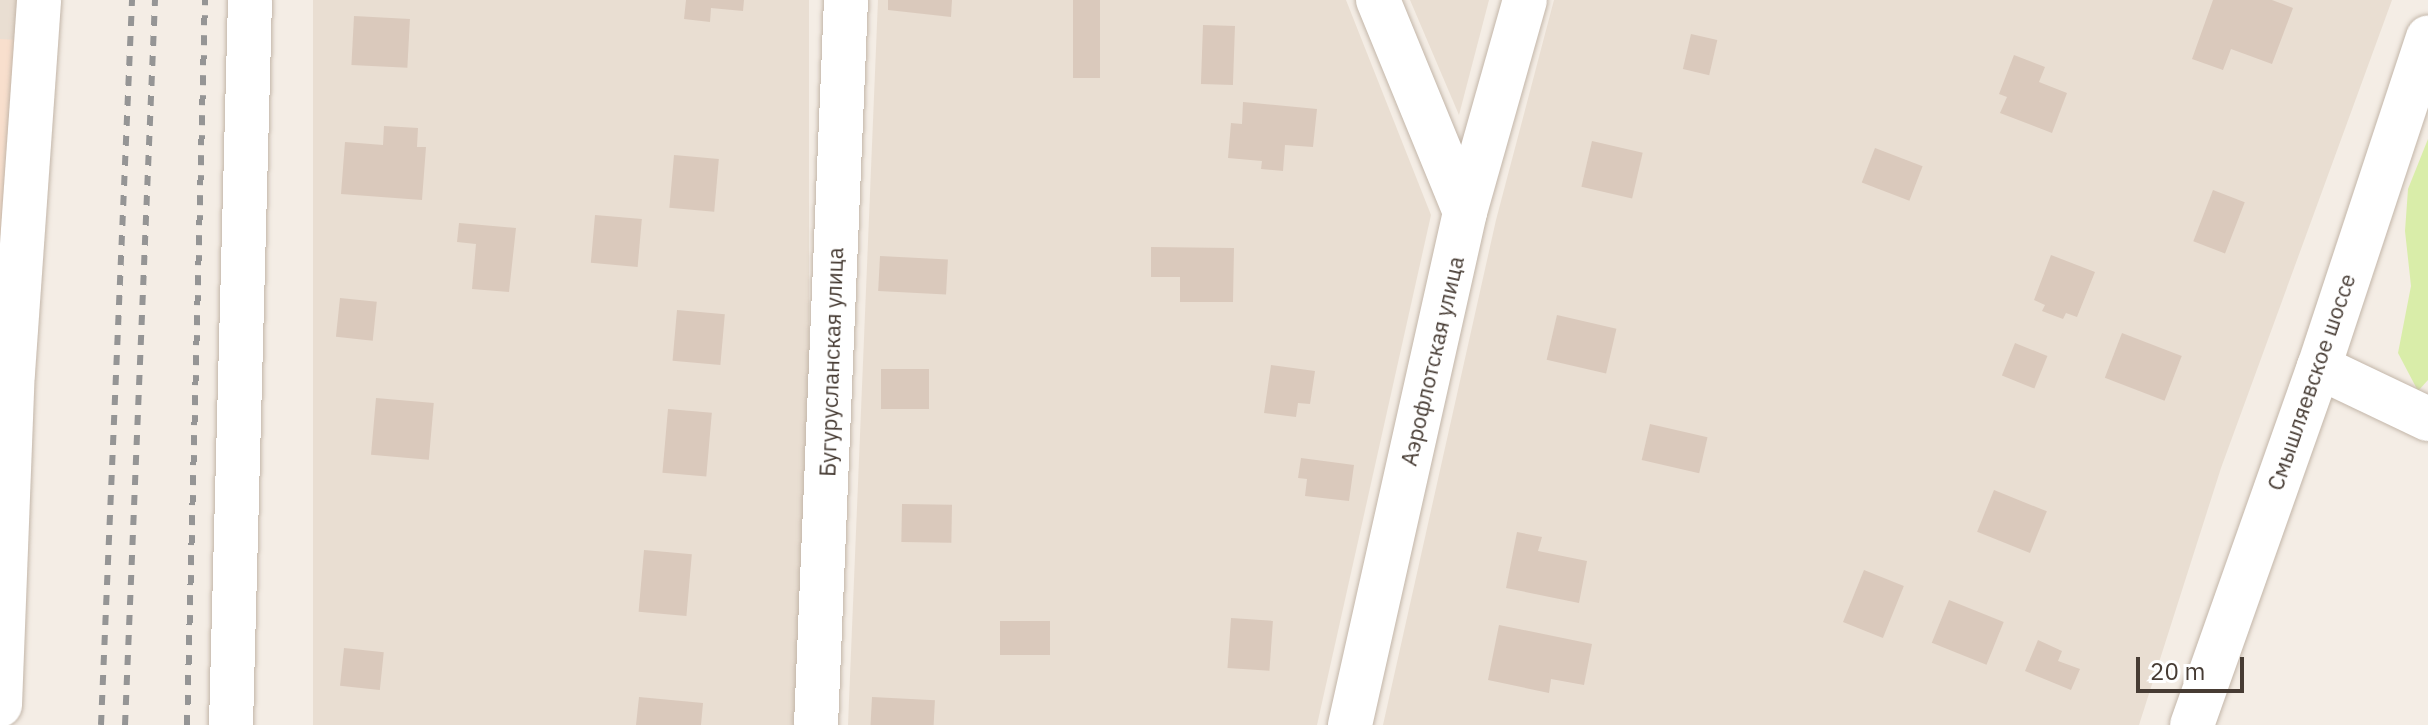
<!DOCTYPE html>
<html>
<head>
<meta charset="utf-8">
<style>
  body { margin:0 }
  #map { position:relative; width:2428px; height:725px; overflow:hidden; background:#f4ede5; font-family:"IBM Plex Sans",sans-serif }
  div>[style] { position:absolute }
  .residential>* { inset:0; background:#e9ded2; transform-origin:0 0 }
  .commercial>* { inset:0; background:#f8dfcd }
  .green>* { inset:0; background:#d9eda9 }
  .building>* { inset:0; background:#dac9bc; transform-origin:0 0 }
  .roads { filter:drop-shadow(0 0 2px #c3b6a9) drop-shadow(0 0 2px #c3b6a9) }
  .minor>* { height:44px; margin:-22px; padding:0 22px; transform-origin:22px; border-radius:22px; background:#fff }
  .rail>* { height:6px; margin-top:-3px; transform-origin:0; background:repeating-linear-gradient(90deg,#959595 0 10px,transparent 0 20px) }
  span { translate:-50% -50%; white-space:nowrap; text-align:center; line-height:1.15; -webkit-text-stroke:8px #fff; paint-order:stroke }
  .street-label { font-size:22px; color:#473c34 }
  .scale { position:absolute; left:2136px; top:657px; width:108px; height:36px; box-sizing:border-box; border:4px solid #473c34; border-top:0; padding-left:10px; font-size:24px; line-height:28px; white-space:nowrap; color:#473c34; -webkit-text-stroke:6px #fff; paint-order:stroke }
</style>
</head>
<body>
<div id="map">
  <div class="residential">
    <i style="clip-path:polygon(0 0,25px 0,0 308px)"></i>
    <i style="left:313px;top:0;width:496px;height:725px"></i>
    <i style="clip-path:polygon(878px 0,1346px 0,1431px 215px,1317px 725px,848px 725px)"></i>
    <i style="clip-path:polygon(1489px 0,1459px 115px,1410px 0)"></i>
    <i style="clip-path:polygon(1554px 0,2392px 0,2221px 468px,2139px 725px,1383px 725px,1496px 220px)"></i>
  </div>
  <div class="commercial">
    <i style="clip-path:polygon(0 39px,17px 40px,0 329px)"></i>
  </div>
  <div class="green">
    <i style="clip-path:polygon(2428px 139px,2428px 380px,2418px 391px,2398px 353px,2411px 286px,2405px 231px,2408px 189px)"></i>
  </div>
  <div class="building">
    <i style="clip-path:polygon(686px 0,744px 0,743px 11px,711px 8px,710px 22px,684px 19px)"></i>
    <i style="clip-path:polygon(888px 0,952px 0,951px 17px,888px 10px)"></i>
    <i style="left:1073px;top:0;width:27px;height:78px"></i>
    <i style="clip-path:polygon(2213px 0,2272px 0,2293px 8px,2272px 64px,2231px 49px,2223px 70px,2192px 59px)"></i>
    <i style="left:354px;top:16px;width:56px;height:49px;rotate:3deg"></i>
    <i style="left:1203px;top:25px;width:32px;height:59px;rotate:2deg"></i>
    <i style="left:1691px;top:34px;width:27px;height:36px;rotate:13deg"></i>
    <i style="clip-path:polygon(2014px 55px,2045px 67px,2039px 82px,2067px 93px,2052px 133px,2000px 113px,2007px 97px,1999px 94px)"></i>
    <i style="clip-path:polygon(1243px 102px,1317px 109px,1313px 147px,1285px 145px,1283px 171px,1261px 169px,1262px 161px,1228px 158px,1231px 123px,1242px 124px)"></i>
    <i style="clip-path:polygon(384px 126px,418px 128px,417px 147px,426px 147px,422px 200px,341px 194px,345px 142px,383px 145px)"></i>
    <i style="left:1592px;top:141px;width:52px;height:47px;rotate:13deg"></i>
    <i style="left:1875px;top:148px;width:51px;height:37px;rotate:21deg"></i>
    <i style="left:674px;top:155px;width:45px;height:53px;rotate:5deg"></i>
    <i style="left:2213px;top:190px;width:34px;height:55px;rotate:21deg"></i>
    <i style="left:595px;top:215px;width:47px;height:48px;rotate:5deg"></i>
    <i style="clip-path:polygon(459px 223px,516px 228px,509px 292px,472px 289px,476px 244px,457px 242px)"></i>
    <i style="clip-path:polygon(1151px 247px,1234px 248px,1233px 302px,1180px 302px,1180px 277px,1151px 277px)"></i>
    <i style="clip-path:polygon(2051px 255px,2095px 272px,2077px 317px,2066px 313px,2063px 319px,2042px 311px,2045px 305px,2034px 300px)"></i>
    <i style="left:880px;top:256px;width:68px;height:35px;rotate:3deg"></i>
    <i style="left:340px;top:298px;width:37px;height:39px;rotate:6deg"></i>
    <i style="left:677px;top:310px;width:48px;height:51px;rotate:5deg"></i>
    <i style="left:1557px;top:315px;width:61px;height:46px;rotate:13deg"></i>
    <i style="left:2122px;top:333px;width:64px;height:48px;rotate:21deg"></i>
    <i style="left:2015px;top:343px;width:35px;height:35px;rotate:22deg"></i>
    <i style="clip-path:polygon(1271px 365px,1315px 371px,1310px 404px,1298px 403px,1296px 417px,1264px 413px)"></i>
    <i style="left:881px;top:369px;width:48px;height:40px"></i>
    <i style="left:376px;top:398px;width:58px;height:57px;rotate:5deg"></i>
    <i style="left:668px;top:409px;width:44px;height:64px;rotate:5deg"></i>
    <i style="left:1650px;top:424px;width:59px;height:37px;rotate:13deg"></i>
    <i style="clip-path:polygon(1301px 458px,1354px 465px,1349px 501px,1305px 496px,1307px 479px,1298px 478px)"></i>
    <i style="left:1994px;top:490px;width:57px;height:45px;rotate:22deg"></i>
    <i style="left:902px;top:504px;width:50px;height:38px;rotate:1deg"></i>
    <i style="clip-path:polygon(1517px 532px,1542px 537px,1538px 551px,1587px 561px,1579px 603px,1506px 588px)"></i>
    <i style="left:644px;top:550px;width:48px;height:62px;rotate:5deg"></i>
    <i style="left:1864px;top:570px;width:43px;height:56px;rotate:22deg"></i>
    <i style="left:1949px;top:600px;width:59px;height:46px;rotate:22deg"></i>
    <i style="left:1231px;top:618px;width:42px;height:50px;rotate:4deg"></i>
    <i style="left:1000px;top:621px;width:50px;height:34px"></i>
    <i style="clip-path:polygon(1499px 625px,1592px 644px,1584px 685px,1551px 679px,1549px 693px,1488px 680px)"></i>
    <i style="clip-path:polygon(2038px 640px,2062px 651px,2058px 661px,2080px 669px,2071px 690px,2025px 671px)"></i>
    <i style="left:344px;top:648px;width:40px;height:38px;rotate:6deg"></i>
    <i style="clip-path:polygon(639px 697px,703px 703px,701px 725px,636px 725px)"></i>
    <i style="left:872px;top:697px;width:63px;height:28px;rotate:3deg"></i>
  </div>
  <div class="roads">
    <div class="minor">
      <i style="left:1378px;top:0;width:229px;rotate:67.7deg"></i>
      <i style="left:2319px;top:367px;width:121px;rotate:25.5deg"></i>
      <i style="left:0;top:705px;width:332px;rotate:-87.8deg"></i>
      <i style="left:13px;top:373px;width:374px;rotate:-86deg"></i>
      <i style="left:231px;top:725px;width:725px;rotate:-88.5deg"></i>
      <i style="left:816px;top:725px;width:726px;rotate:-87.63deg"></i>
      <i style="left:1350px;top:725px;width:526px;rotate:-77.36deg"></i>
      <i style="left:1465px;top:212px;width:220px;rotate:-74.2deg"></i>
      <i style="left:2192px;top:725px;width:380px;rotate:-70.5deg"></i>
      <i style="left:2319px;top:367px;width:347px;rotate:-71.7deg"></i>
    </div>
  </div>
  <div class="rail">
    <i style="left:101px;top:725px;width:726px;rotate:-87.55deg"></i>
    <i style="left:125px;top:725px;width:726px;rotate:-87.63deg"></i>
    <i style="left:187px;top:725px;width:725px;rotate:-88.58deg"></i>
  </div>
  <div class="street-label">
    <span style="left:1432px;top:361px;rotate:-77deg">Аэрофлотская улица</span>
    <span style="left:831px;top:362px;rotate:-88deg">Бугурусланская улица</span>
    <span style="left:2311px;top:382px;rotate:-71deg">Смышляевское шоссе</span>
  </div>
  <div class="scale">20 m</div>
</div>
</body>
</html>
